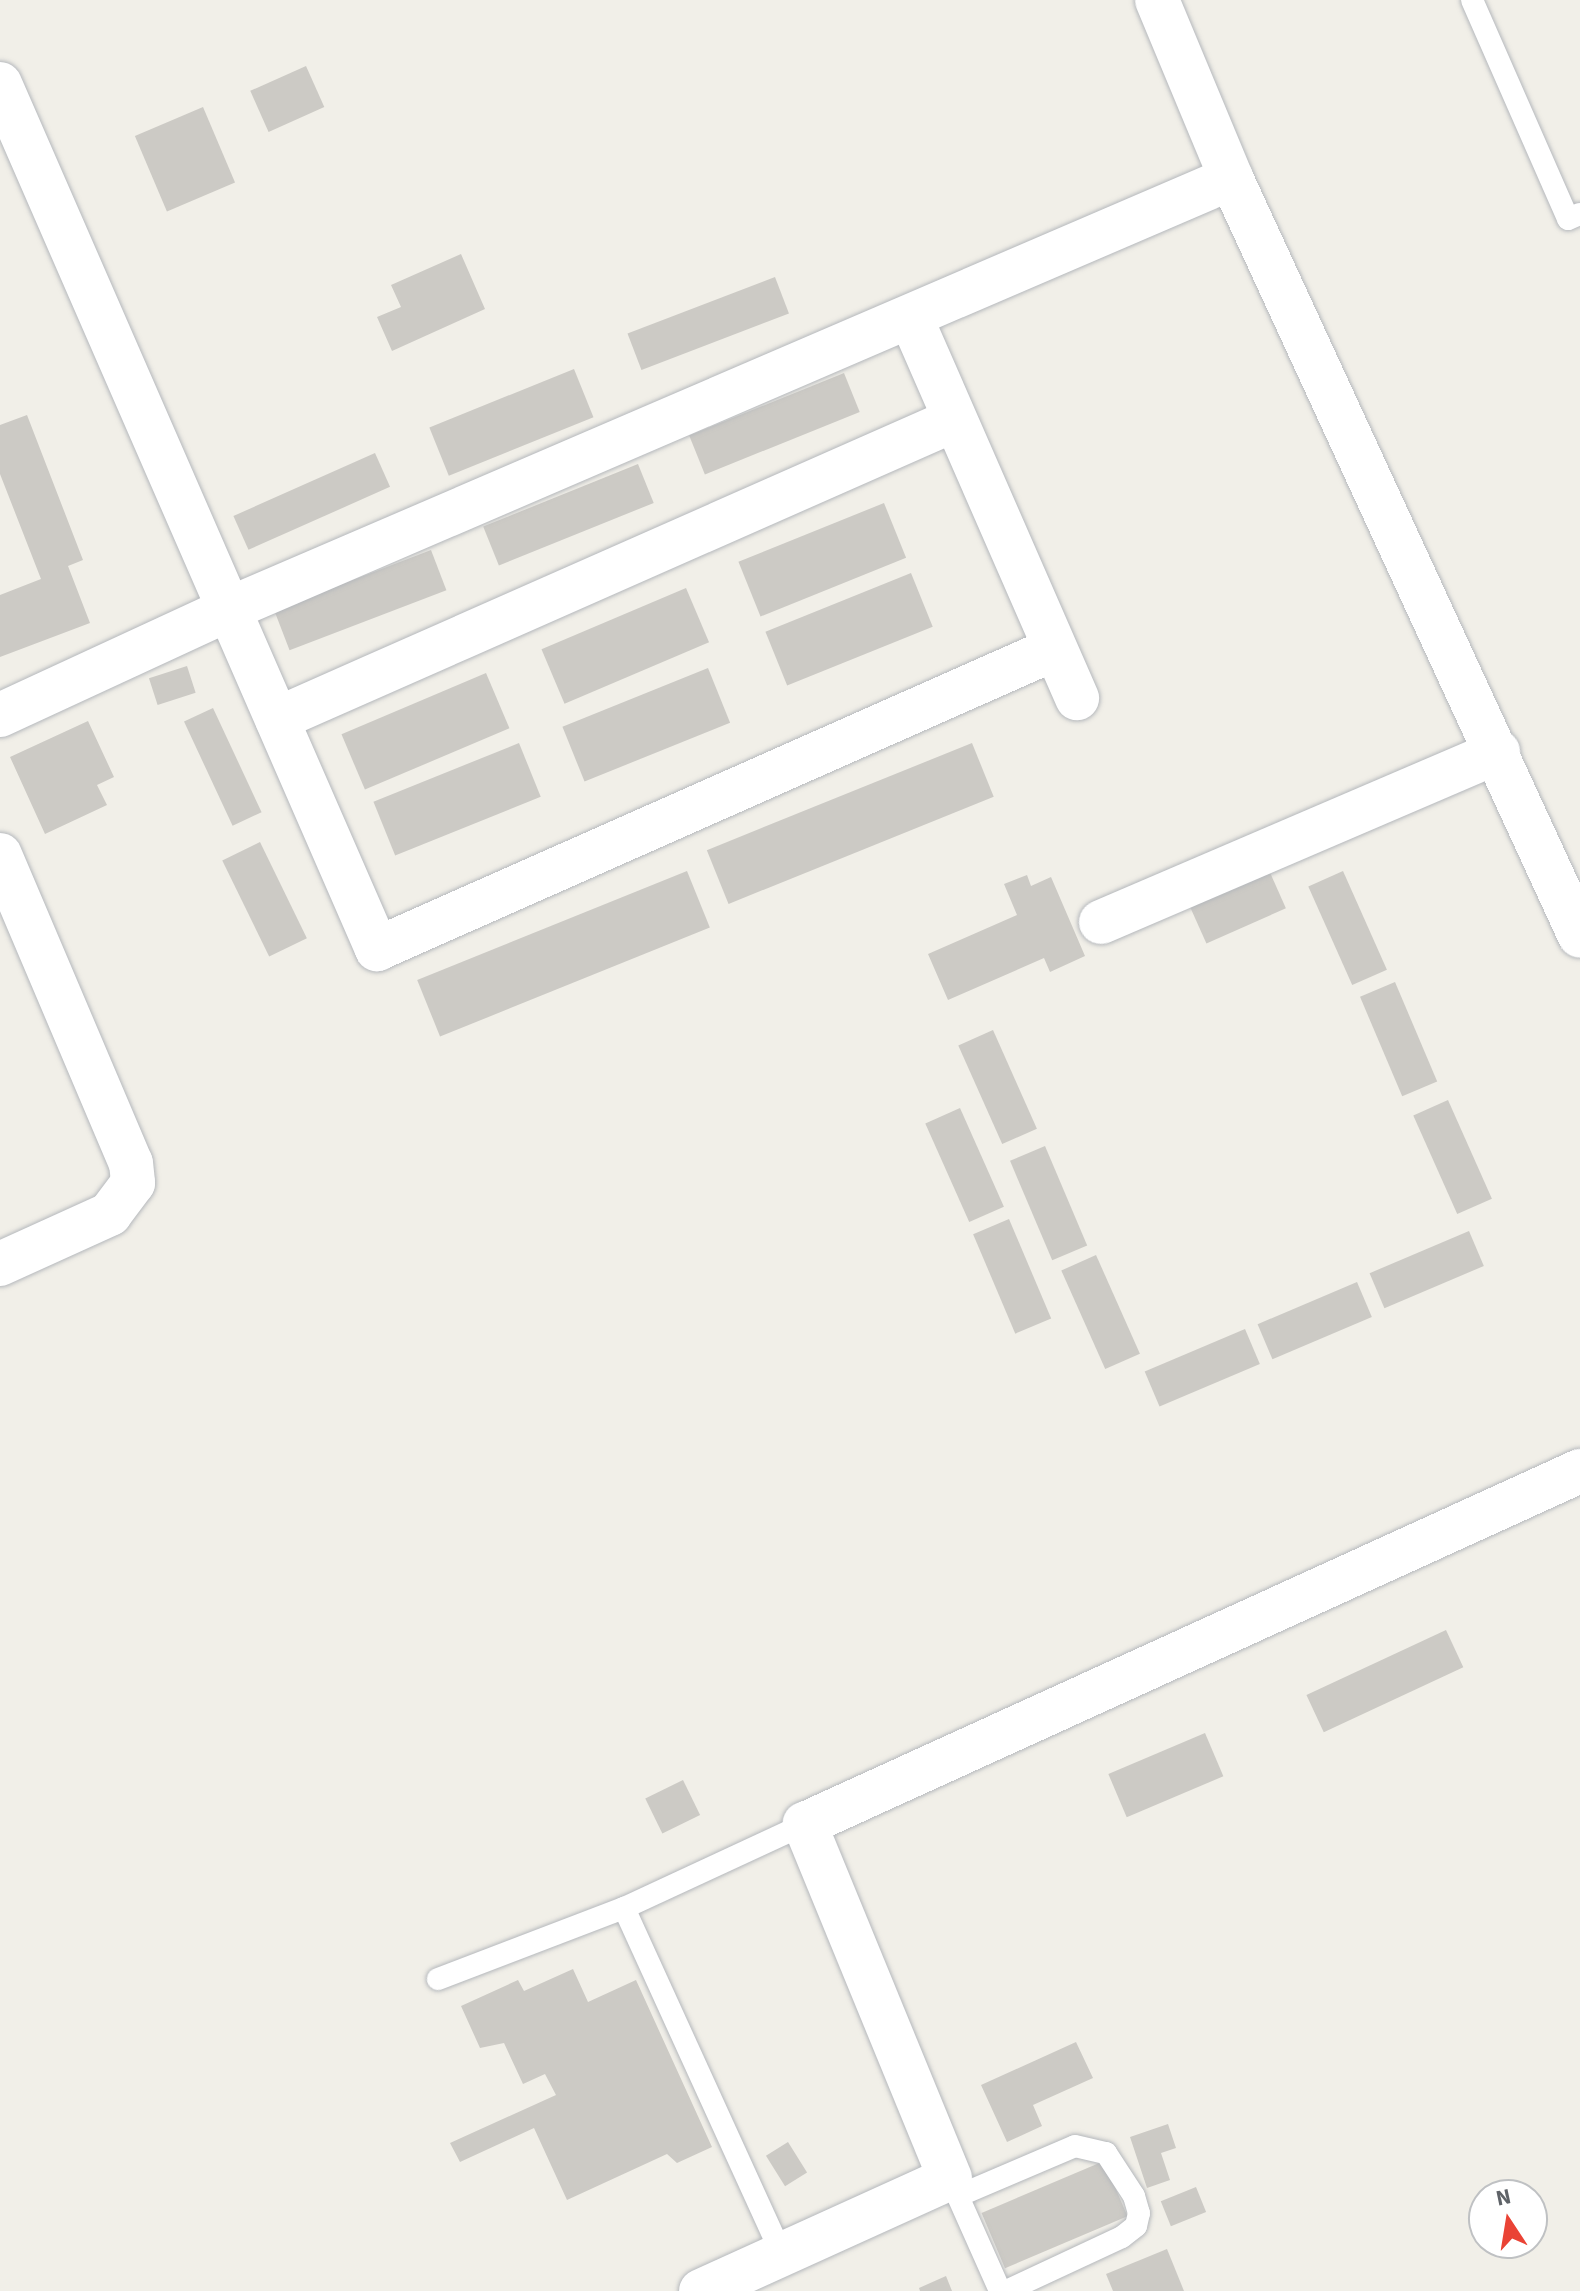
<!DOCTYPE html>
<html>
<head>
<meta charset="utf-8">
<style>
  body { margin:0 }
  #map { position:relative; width:1580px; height:2291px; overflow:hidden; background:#f1efe8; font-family:"Source Sans 3",sans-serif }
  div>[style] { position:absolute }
  .building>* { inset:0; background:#cccac5; transform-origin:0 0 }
  .roads { filter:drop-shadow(0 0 2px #b5b8bc) drop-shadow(0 0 2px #b5b8bc) }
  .service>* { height:22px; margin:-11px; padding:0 11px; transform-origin:11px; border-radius:11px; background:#fff }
  .minor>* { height:44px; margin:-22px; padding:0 22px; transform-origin:22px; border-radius:22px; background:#fff }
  span { translate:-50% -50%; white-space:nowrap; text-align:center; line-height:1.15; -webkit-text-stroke:8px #fff; paint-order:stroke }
  .north { position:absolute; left:1468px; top:2179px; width:80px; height:80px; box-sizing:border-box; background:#fff; border:2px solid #bfc1c3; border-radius:50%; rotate:348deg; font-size:22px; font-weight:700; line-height:32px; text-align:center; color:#5f6368 }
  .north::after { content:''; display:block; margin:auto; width:28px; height:36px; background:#ea4335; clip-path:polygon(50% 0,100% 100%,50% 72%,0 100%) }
</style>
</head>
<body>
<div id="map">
  <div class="building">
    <i style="left:306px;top:66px;width:45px;height:61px;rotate:66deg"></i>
    <i style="left:203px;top:107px;width:82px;height:74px;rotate:67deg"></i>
    <i style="clip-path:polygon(461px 254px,485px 309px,392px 351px,377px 317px,401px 307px,391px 285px)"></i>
    <i style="left:775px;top:277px;width:39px;height:158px;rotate:69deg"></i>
    <i style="left:574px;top:369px;width:52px;height:156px;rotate:68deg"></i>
    <i style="left:844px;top:373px;width:42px;height:167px;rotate:68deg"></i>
    <i style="clip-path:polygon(27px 415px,83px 560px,68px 566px,90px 623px,0 657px,0 595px,41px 579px,0 474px,0 425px)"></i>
    <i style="left:375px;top:453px;width:37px;height:155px;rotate:66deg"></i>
    <i style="left:638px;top:464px;width:42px;height:167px;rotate:68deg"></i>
    <i style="left:884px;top:503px;width:59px;height:157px;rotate:68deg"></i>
    <i style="left:431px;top:550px;width:43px;height:168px;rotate:69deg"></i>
    <i style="left:911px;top:573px;width:58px;height:157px;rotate:68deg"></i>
    <i style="left:686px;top:588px;width:59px;height:157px;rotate:67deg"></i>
    <i style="left:187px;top:666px;width:28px;height:40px;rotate:72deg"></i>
    <i style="left:708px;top:668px;width:59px;height:157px;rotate:68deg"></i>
    <i style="left:486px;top:673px;width:60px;height:157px;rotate:67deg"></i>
    <i style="left:213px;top:708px;width:115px;height:32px;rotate:65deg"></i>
    <i style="clip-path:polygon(88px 721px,114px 777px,97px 785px,107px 805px,45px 834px,10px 757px)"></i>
    <i style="left:519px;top:743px;width:58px;height:157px;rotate:68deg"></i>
    <i style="left:972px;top:743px;width:58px;height:286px;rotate:68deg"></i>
    <i style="left:260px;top:842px;width:107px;height:42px;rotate:64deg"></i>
    <i style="left:1268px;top:868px;width:44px;height:87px;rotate:66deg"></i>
    <i style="left:687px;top:871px;width:61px;height:291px;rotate:68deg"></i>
    <i style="left:1343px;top:871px;width:108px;height:38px;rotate:66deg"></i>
    <i style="clip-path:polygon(1027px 875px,1031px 886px,1051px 877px,1085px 956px,1050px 972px,1044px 958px,948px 1000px,928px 954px,1017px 915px,1004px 884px)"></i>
    <i style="left:1395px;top:982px;width:108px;height:38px;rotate:67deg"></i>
    <i style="left:993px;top:1030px;width:108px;height:38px;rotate:66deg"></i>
    <i style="left:1448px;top:1100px;width:108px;height:38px;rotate:66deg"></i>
    <i style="left:960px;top:1108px;width:108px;height:38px;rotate:66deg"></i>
    <i style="left:1045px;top:1146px;width:108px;height:38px;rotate:67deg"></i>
    <i style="left:1009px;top:1219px;width:108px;height:39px;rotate:67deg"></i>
    <i style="left:1469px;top:1231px;width:38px;height:108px;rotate:67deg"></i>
    <i style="left:1096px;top:1255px;width:108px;height:38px;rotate:66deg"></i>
    <i style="left:1357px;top:1282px;width:38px;height:108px;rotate:67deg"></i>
    <i style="left:1245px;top:1329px;width:38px;height:109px;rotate:67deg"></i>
    <i style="left:1446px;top:1630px;width:41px;height:154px;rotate:65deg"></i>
    <i style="left:1205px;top:1733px;width:47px;height:105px;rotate:67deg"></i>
    <i style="left:683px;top:1780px;width:39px;height:42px;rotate:64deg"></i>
    <i style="clip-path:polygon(573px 1969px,588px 2002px,636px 1980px,712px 2147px,677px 2163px,667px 2154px,567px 2200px,534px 2128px,460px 2162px,450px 2143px,556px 2095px,545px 2074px,523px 2084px,504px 2043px,480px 2048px,461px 2006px,518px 1980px,524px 1991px)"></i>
    <i style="clip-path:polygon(1076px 2042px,1093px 2078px,1033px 2105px,1042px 2126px,1007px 2142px,981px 2085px)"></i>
    <i style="clip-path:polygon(1168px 2124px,1176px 2148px,1161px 2153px,1170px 2180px,1147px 2188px,1130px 2137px)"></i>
    <i style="left:788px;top:2142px;width:36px;height:26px;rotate:58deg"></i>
    <i style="left:1104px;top:2161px;width:60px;height:133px;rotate:67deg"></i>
    <i style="left:1196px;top:2187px;width:27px;height:38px;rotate:68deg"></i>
    <i style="clip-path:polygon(1167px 2249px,1184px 2291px,1113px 2291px,1106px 2274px)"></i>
    <i style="clip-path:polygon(946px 2276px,952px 2291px,920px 2291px,919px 2288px)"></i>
  </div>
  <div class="roads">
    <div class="service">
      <i style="left:1472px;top:0;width:239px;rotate:66.3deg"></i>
      <i style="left:1568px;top:219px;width:13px;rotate:-23deg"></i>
      <i style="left:624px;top:1908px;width:381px;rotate:65.5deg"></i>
      <i style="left:438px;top:1979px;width:199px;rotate:-20.9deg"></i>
      <i style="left:624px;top:1908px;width:200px;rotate:-24.9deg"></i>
      <i style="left:952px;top:2183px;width:118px;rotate:66deg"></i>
      <i style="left:958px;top:2196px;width:127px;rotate:-23.1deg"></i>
      <i style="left:1075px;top:2146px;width:32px;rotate:13deg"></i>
      <i style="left:1106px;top:2153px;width:51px;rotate:56.9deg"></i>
      <i style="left:1134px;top:2196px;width:18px;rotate:74deg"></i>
      <i style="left:1139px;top:2213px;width:13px;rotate:103deg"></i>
      <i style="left:1136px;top:2226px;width:18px;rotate:142deg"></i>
      <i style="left:1122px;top:2237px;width:128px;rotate:155deg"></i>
    </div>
    <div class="minor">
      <i style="left:1157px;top:0;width:193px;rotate:67.4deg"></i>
      <i style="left:1231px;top:178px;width:834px;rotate:65.28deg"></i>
      <i style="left:0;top:84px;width:944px;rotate:66.45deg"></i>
      <i style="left:377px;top:949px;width:740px;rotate:-23.9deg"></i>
      <i style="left:911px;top:318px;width:415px;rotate:66.4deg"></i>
      <i style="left:0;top:715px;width:252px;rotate:-24.8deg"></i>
      <i style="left:229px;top:609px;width:1091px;rotate:-23.27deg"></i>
      <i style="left:277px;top:719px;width:740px;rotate:-23.83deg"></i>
      <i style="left:0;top:855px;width:335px;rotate:67deg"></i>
      <i style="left:131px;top:1163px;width:20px;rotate:84deg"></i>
      <i style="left:133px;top:1183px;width:39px;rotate:127deg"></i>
      <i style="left:110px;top:1214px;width:121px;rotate:155.6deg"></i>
      <i style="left:1101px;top:922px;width:432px;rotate:-23.2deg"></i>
      <i style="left:701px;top:2291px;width:273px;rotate:-24.4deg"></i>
      <i style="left:950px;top:2178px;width:383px;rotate:-112.3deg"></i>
      <i style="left:805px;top:1824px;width:852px;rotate:-24.49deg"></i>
    </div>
  </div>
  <div class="north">N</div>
</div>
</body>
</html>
